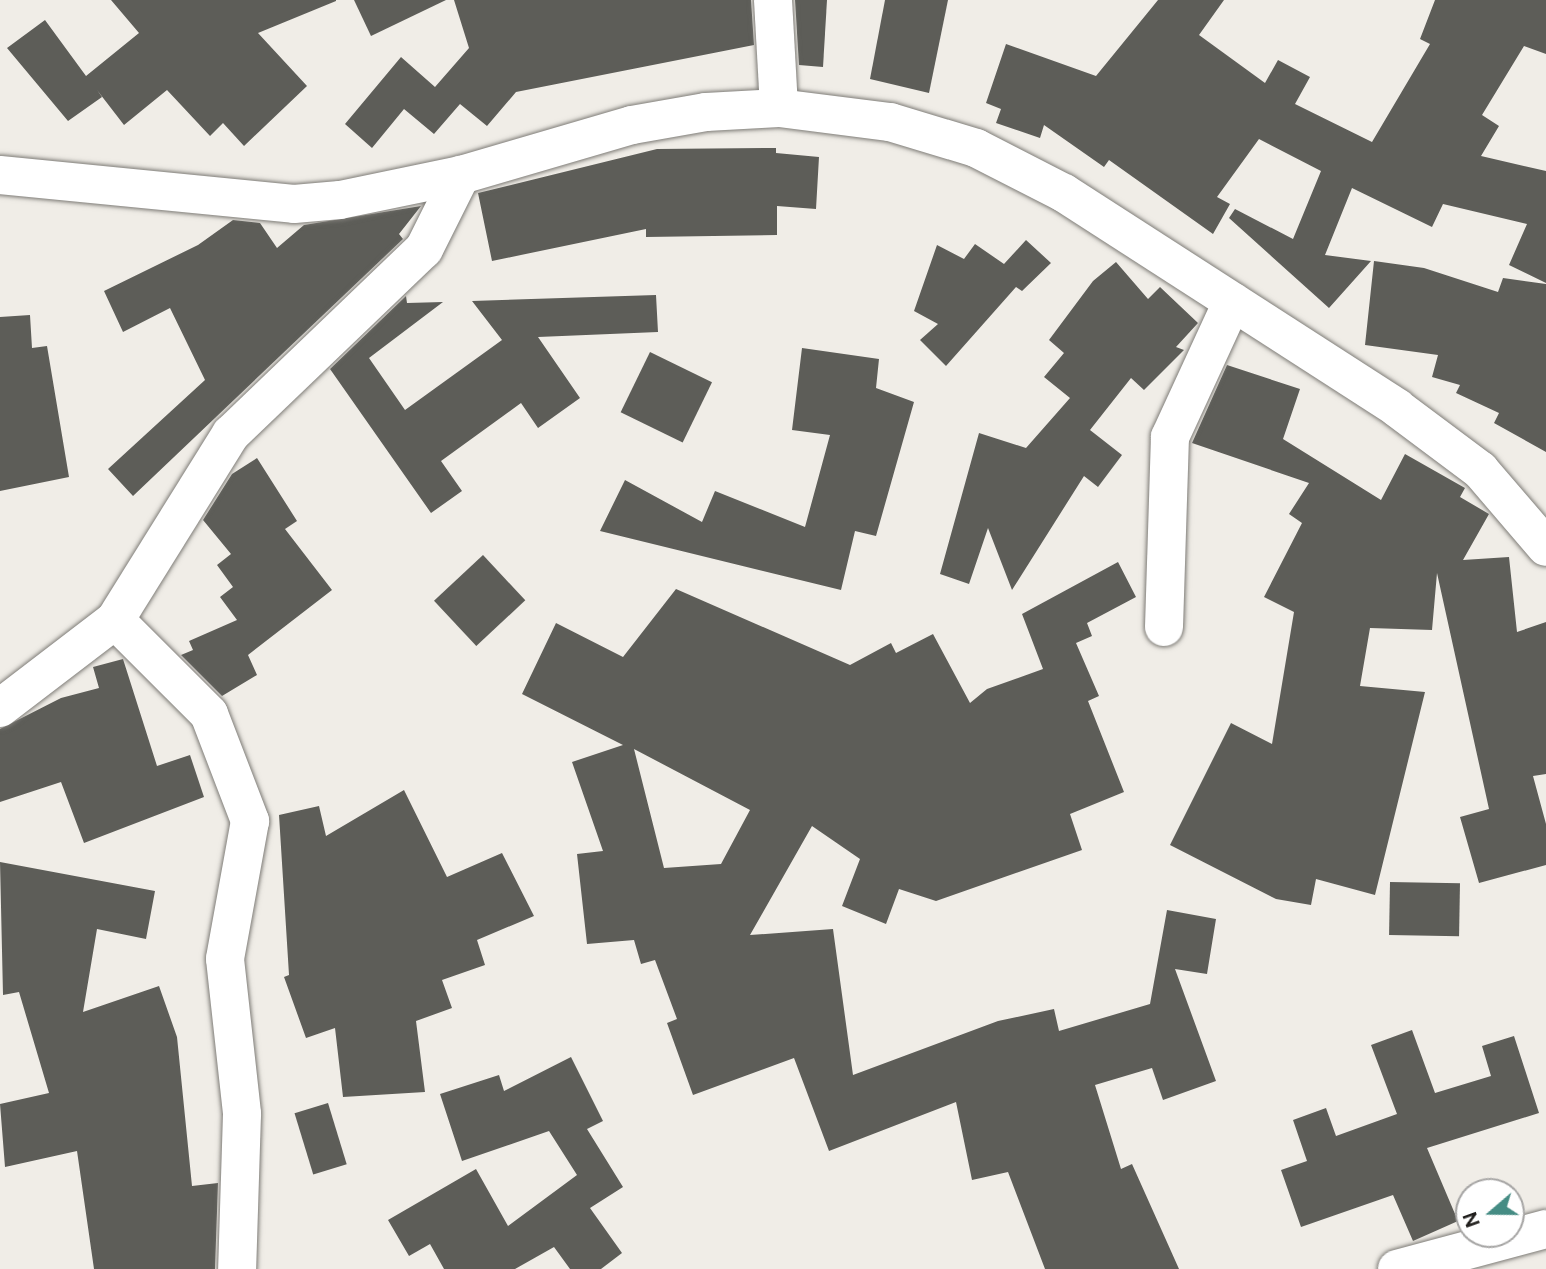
<!DOCTYPE html>
<html>
<head>
<meta charset="utf-8">
<style>
  body { margin:0 }
  #map { position:relative; width:1546px; height:1269px; overflow:hidden; background:#f0ede7; font-family:Figtree,sans-serif }
  div>[style] { position:absolute }
  .building>* { inset:0; background:#5d5d58; transform-origin:0 0 }
  .roads { filter:drop-shadow(0 0 2px #7e7c77) drop-shadow(0 0 2px #7e7c77) }
  .street>* { height:38px; margin:-19px; padding:0 19px; transform-origin:19px; border-radius:19px; background:#fff }
  .secondary>* { height:38px; margin:-19px; padding:0 19px; transform-origin:19px; border-radius:19px; background:#fff }
  span { translate:-50% -50%; white-space:nowrap; text-align:center; line-height:1.15; -webkit-text-stroke:7px #fff; paint-order:stroke }
  .north { position:absolute; left:1455px; top:1178px; width:70px; height:70px; box-sizing:border-box; background:#fff; border:2px solid #a6a5a4; border-radius:50%; rotate:250deg; font-size:19px; font-weight:700; line-height:28px; text-align:center; color:#201e1c }
  .north::after { content:''; display:block; margin:auto; width:24px; height:32px; background:#458c84; clip-path:polygon(50% 0,100% 100%,50% 72%,0 100%) }
</style>
</head>
<body>
<div id="map">
  <div class="building">
    <i style="clip-path:polygon(111px 0,336px 0,336px 1px,258px 33px,307px 86px,244px 146px,223px 123px,210px 136px,167px 90px,124px 125px,97px 90px,102px 97px,68px 121px,7px 48px,45px 20px,86px 76px,139px 33px)"></i>
    <i style="clip-path:polygon(354px 0,446px 0,371px 36px)"></i>
    <i style="clip-path:polygon(454px 0,751px 0,754px 45px,516px 92px,487px 126px,460px 104px,434px 134px,404px 109px,372px 148px,345px 124px,401px 57px,435px 87px,469px 48px)"></i>
    <i style="clip-path:polygon(795px 0,827px 0,823px 67px,799px 65px)"></i>
    <i style="clip-path:polygon(885px 0,948px 0,929px 93px,870px 79px)"></i>
    <i style="clip-path:polygon(1158px 0,1224px 0,1199px 35px,1265px 83px,1278px 60px,1310px 77px,1295px 104px,1372px 142px,1430px 44px,1420px 39px,1435px 0,1546px 0,1546px 54px,1524px 46px,1482px 115px,1499px 126px,1481px 156px,1546px 171px,1546px 283px,1509px 265px,1527px 224px,1443px 204px,1432px 227px,1352px 188px,1325px 255px,1371px 261px,1329px 308px,1229px 218px,1235px 209px,1293px 239px,1321px 171px,1259px 139px,1217px 197px,1230px 204px,1213px 234px,1109px 160px,1104px 167px,1044px 125px,1040px 138px,996px 123px,1001px 109px,986px 103px,1006px 44px,1096px 76px)"></i>
    <i style="clip-path:polygon(776px 148px,776px 153px,819px 157px,816px 209px,777px 206px,777px 235px,646px 237px,646px 229px,492px 261px,478px 193px,657px 149px)"></i>
    <i style="clip-path:polygon(421px 206px,399px 234px,403px 239px,133px 496px,108px 469px,205px 380px,170px 308px,123px 332px,104px 291px,198px 245px,233px 220px,260px 223px,277px 248px,304px 225px)"></i>
    <i style="clip-path:polygon(1026px 240px,1051px 263px,1022px 291px,1016px 287px,946px 366px,920px 340px,938px 324px,914px 311px,937px 245px,964px 259px,975px 244px,1004px 264px)"></i>
    <i style="clip-path:polygon(1374px 261px,1424px 268px,1498px 292px,1503px 278px,1546px 284px,1546px 452px,1494px 423px,1499px 413px,1456px 393px,1460px 385px,1432px 377px,1438px 355px,1365px 345px)"></i>
    <i style="clip-path:polygon(1116px 262px,1148px 299px,1160px 287px,1198px 323px,1176px 347px,1184px 350px,1144px 390px,1131px 378px,1090px 430px,1122px 455px,1098px 487px,1084px 476px,1012px 590px,988px 528px,969px 584px,940px 574px,979px 433px,1026px 448px,1070px 398px,1044px 377px,1064px 353px,1049px 340px,1093px 281px)"></i>
    <i style="clip-path:polygon(656px 295px,658px 332px,538px 337px,580px 398px,538px 428px,521px 403px,441px 461px,462px 491px,431px 513px,330px 369px,406px 296px,407px 303px,443px 302px,369px 358px,405px 410px,502px 340px,472px 301px)"></i>
    <i style="clip-path:polygon(30px 315px,32px 348px,47px 346px,69px 477px,0 491px,0 317px)"></i>
    <i style="clip-path:polygon(802px 348px,879px 359px,876px 388px,914px 402px,876px 536px,855px 531px,841px 590px,600px 531px,625px 480px,702px 522px,715px 491px,805px 527px,830px 435px,792px 430px)"></i>
    <i style="left:650px;top:352px;width:69px;height:67px;rotate:26deg"></i>
    <i style="clip-path:polygon(1227px 365px,1300px 389px,1283px 439px,1381px 500px,1405px 454px,1465px 488px,1460px 497px,1489px 514px,1463px 560px,1509px 557px,1517px 632px,1546px 622px,1546px 774px,1533px 776px,1546px 824px,1546px 865px,1479px 883px,1460px 817px,1489px 809px,1437px 573px,1432px 630px,1370px 628px,1360px 686px,1425px 692px,1375px 895px,1316px 879px,1311px 905px,1276px 899px,1170px 845px,1231px 723px,1272px 744px,1294px 612px,1264px 597px,1302px 523px,1289px 514px,1309px 483px,1192px 443px)"></i>
    <i style="clip-path:polygon(257px 458px,297px 521px,285px 529px,332px 590px,248px 655px,257px 675px,222px 696px,181px 655px,193px 650px,189px 641px,237px 620px,220px 597px,233px 587px,217px 565px,231px 554px,203px 520px,232px 474px)"></i>
    <i style="left:483px;top:555px;width:62px;height:67px;rotate:47deg"></i>
    <i style="clip-path:polygon(evenodd,1118px 562px,1136px 597px,1087px 623px,1092px 636px,1076px 643px,1099px 696px,1088px 701px,1124px 792px,1070px 814px,1082px 850px,936px 901px,899px 889px,886px 924px,842px 906px,860px 859px,812px 826px,750px 935px,833px 929px,853px 1075px,998px 1021px,1054px 1009px,1059px 1031px,1150px 1004px,1167px 910px,1216px 919px,1207px 974px,1175px 969px,1216px 1081px,1163px 1100px,1152px 1068px,1095px 1085px,1121px 1169px,1132px 1164px,1179px 1269px,1045px 1269px,1008px 1172px,972px 1180px,956px 1102px,829px 1151px,794px 1058px,693px 1095px,667px 1023px,677px 1019px,655px 960px,641px 964px,634px 940px,587px 944px,577px 854px,603px 851px,572px 762px,623px 745px,522px 694px,556px 623px,623px 657px,676px 589px,850px 665px,891px 643px,896px 653px,933px 634px,970px 703px,987px 689px,1043px 669px,1022px 614px,1118px 562px,634px 749px,750px 810px,721px 864px,664px 868px,634px 749px)"></i>
    <i style="clip-path:polygon(123px 659px,157px 766px,190px 755px,204px 797px,84px 843px,61px 782px,0 802px,0 729px,61px 698px,99px 688px,93px 667px)"></i>
    <i style="clip-path:polygon(404px 790px,447px 877px,502px 853px,534px 916px,477px 940px,485px 965px,442px 980px,452px 1008px,416px 1021px,425px 1092px,343px 1097px,335px 1028px,306px 1038px,284px 977px,289px 975px,279px 815px,319px 806px,326px 836px)"></i>
    <i style="clip-path:polygon(0 862px,155px 891px,146px 939px,97px 929px,83px 1012px,159px 986px,177px 1037px,192px 1186px,218px 1183px,215px 1269px,94px 1269px,77px 1151px,5px 1167px,0 1104px,49px 1093px,19px 992px,3px 995px)"></i>
    <i style="left:1390px;top:882px;width:70px;height:53px;rotate:1deg"></i>
    <i style="clip-path:polygon(1412px 1030px,1435px 1093px,1491px 1076px,1482px 1046px,1514px 1036px,1539px 1113px,1427px 1148px,1458px 1221px,1413px 1241px,1393px 1195px,1301px 1227px,1281px 1170px,1307px 1161px,1293px 1120px,1326px 1108px,1336px 1136px,1397px 1114px,1371px 1045px)"></i>
    <i style="clip-path:polygon(571px 1057px,603px 1121px,587px 1129px,623px 1187px,590px 1208px,622px 1253px,601px 1269px,570px 1269px,554px 1247px,515px 1269px,444px 1269px,430px 1244px,409px 1256px,388px 1220px,476px 1169px,508px 1226px,577px 1175px,549px 1131px,462px 1161px,440px 1094px,499px 1075px,504px 1091px)"></i>
    <i style="left:328px;top:1103px;width:64px;height:35px;rotate:73deg"></i>
  </div>
  <div class="roads">
    <div class="street">
      <i style="left:773px;top:0;width:108px;rotate:86.8deg"></i>
      <i style="left:115px;top:620px;width:133px;rotate:45deg"></i>
      <i style="left:209px;top:714px;width:115px;rotate:69deg"></i>
      <i style="left:250px;top:821px;width:140px;rotate:100.3deg"></i>
      <i style="left:225px;top:959px;width:156px;rotate:83.7deg"></i>
      <i style="left:242px;top:1114px;width:155px;rotate:91.8deg"></i>
      <i style="left:1164px;top:627px;width:190px;rotate:-88.2deg"></i>
      <i style="left:1170px;top:437px;width:149px;rotate:-65.3deg"></i>
      <i style="left:0;top:708px;width:145px;rotate:-37.4deg"></i>
      <i style="left:115px;top:620px;width:219px;rotate:-58.1deg"></i>
      <i style="left:231px;top:434px;width:267px;rotate:-43.8deg"></i>
      <i style="left:424px;top:249px;width:83px;rotate:-63.4deg"></i>
      <i style="left:1397px;top:1269px;width:154px;rotate:-15deg"></i>
    </div>
    <div class="secondary">
      <i style="left:0;top:175px;width:295px;rotate:5.6deg"></i>
      <i style="left:294px;top:204px;width:46px;rotate:-5deg"></i>
      <i style="left:340px;top:200px;width:124px;rotate:-11.7deg"></i>
      <i style="left:461px;top:175px;width:178px;rotate:-16.3deg"></i>
      <i style="left:632px;top:125px;width:75px;rotate:-10deg"></i>
      <i style="left:706px;top:112px;width:73px;rotate:-3.1deg"></i>
      <i style="left:779px;top:108px;width:112px;rotate:7.2deg"></i>
      <i style="left:890px;top:122px;width:90px;rotate:16.8deg"></i>
      <i style="left:976px;top:148px;width:99px;rotate:27.1deg"></i>
      <i style="left:1064px;top:193px;width:396px;rotate:32.8deg"></i>
      <i style="left:1397px;top:408px;width:104px;rotate:36.8deg"></i>
      <i style="left:1480px;top:470px;width:101px;rotate:49.4deg"></i>
    </div>
  </div>
  <div class="north">N</div>
</div>
</body>
</html>
